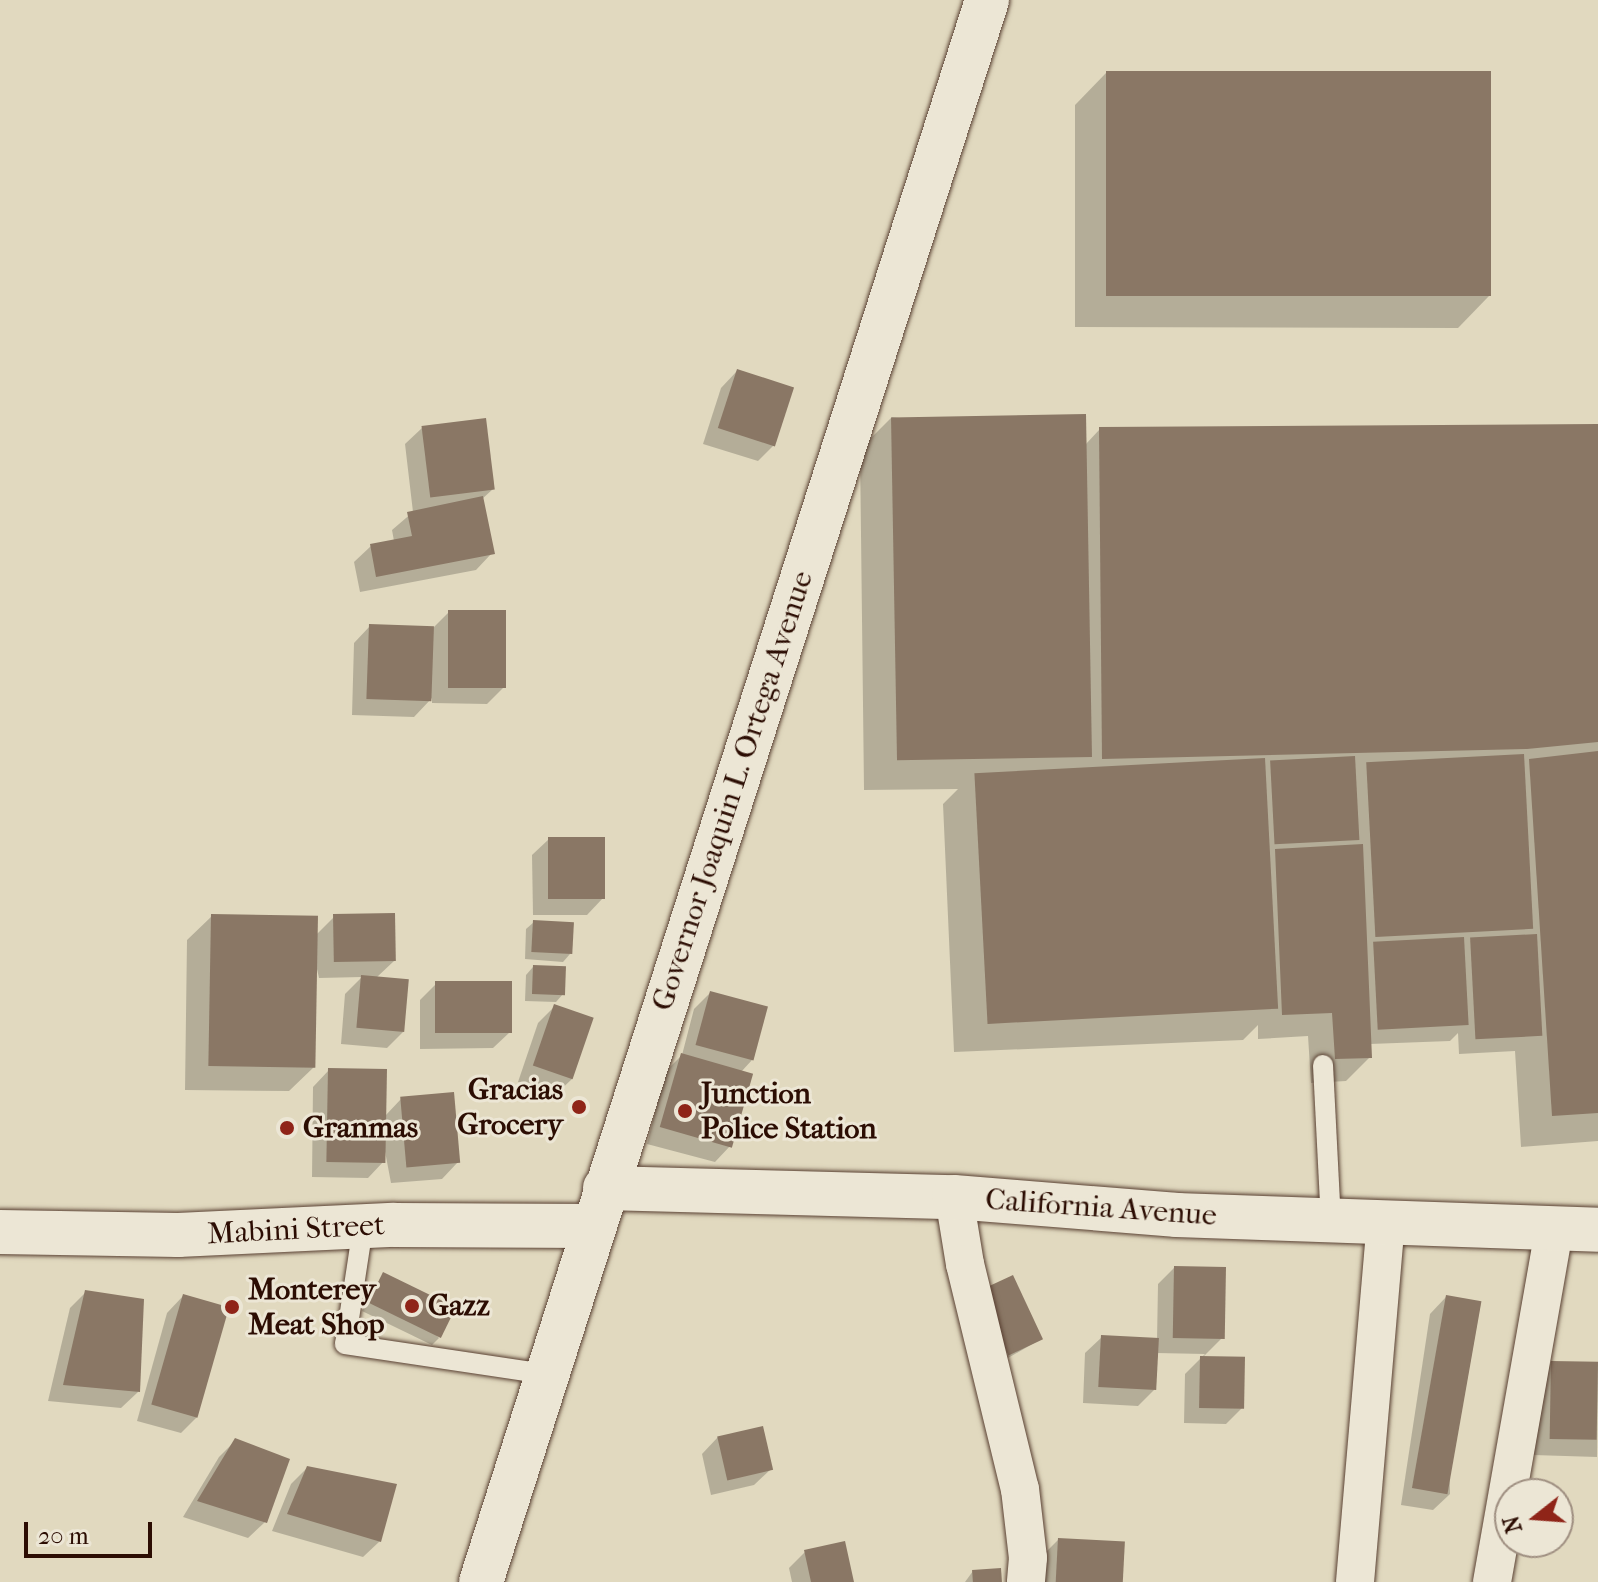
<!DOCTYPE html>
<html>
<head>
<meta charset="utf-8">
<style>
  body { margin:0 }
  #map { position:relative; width:1598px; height:1582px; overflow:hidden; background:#e1d9bf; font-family:"IM FELL French Canon",serif }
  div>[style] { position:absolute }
  .shadow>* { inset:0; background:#0003 }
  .building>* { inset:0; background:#8a7765; transform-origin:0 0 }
  .roads { filter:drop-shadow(0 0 2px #594032) drop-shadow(0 0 2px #594032) }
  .lane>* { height:20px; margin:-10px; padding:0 10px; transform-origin:10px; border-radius:10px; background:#ece6d5 }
  .street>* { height:38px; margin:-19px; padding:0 19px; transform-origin:19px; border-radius:19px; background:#ece6d5 }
  .secondary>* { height:44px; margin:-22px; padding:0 22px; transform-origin:22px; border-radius:22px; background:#ece6d5 }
  .dots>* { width:22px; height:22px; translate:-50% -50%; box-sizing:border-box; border:4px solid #ece6d5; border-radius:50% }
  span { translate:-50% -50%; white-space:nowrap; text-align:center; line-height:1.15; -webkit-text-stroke:6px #ece6d5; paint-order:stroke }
  .street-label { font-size:30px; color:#2c0d03 }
  .poi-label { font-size:30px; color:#2c0d03; font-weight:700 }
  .right { translate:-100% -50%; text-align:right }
  .left { translate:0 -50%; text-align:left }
  .north { position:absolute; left:1494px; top:1478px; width:80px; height:80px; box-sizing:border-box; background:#ece6d5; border:2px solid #9f8f81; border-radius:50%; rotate:253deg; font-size:22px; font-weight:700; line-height:32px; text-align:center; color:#2c0d03 }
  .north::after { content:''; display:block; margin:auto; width:28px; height:36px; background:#8f2418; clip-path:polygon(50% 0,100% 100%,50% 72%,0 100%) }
  .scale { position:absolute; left:24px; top:1522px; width:128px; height:36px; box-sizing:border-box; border:4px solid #2c0d03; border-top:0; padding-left:10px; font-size:24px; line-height:28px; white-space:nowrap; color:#2c0d03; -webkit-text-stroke:6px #ece6d5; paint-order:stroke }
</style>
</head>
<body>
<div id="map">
  <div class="shadow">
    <i style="clip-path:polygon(1106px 73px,1489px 296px,1458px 328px,1075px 327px,1075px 105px)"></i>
    <i style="clip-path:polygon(737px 371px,774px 445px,758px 461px,703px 444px,721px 388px)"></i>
    <i style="clip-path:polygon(892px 417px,1085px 445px,1100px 429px,1598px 426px,1598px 1141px,1521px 1147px,1515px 1051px,1459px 1054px,1458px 1033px,1450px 1041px,1370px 1044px,1370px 1057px,1346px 1081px,1311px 1083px,1308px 1036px,1258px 1039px,1258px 1025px,1243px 1040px,954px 1052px,943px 804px,958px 789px,864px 790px,860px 449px)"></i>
    <i style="clip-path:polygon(422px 428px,493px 489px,481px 500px,492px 553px,476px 570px,360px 592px,354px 562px,371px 546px,394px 541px,392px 530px,413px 512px,405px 444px)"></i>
    <i style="clip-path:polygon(449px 612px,503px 688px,487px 704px,432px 703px,432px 698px,414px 717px,352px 715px,354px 643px,370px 626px,433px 628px)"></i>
    <i style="clip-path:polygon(549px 839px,603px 898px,587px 915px,533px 915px,532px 855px)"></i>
    <i style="clip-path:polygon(212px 916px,315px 936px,334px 917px,394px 961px,376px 978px,403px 1032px,387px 1048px,341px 1044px,345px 994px,362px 977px,319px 978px,315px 960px,314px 1067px,289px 1091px,185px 1090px,187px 940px)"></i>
    <i style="clip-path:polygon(534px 922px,570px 954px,563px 962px,525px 959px,526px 929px)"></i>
    <i style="clip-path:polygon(533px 967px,563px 994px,556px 1002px,525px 1001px,526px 975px)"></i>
    <i style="clip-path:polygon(436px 984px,510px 1032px,493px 1048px,420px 1049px,420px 1000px)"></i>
    <i style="clip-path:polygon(710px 993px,752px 1060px,741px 1072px,731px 1145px,715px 1162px,647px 1144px,665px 1072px,682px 1055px,694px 1009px)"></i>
    <i style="clip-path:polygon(555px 1006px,572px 1079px,555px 1095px,518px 1082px,538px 1023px)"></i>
    <i style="clip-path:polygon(329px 1070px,385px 1116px,401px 1099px,458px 1162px,442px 1179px,391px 1183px,384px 1146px,384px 1161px,368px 1178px,312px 1177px,313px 1087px)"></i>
    <i style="clip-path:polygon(1174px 1268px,1222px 1338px,1202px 1358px,1242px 1408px,1226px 1424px,1184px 1423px,1185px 1374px,1205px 1354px,1156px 1353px,1154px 1390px,1138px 1406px,1083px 1403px,1085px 1353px,1102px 1337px,1157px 1340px,1158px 1284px)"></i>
    <i style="clip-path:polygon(383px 1274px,439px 1338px,432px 1345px,362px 1311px)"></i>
    <i style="clip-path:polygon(86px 1292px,138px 1392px,121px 1408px,48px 1401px,70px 1308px)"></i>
    <i style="clip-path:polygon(183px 1296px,197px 1417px,181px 1433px,137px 1421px,167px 1313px)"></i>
    <i style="clip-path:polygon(1446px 1297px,1450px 1494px,1433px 1510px,1401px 1505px,1430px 1314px)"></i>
    <i style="clip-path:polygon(972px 1300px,1041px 1339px,1001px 1362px)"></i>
    <i style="clip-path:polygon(1551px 1363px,1598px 1364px,1597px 1457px,1533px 1455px,1535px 1379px)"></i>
    <i style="clip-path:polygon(718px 1437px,771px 1469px,754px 1485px,711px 1495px,702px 1454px)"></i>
    <i style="clip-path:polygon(236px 1440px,265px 1522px,248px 1538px,183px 1517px,219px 1457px)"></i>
    <i style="clip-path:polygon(307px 1468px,380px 1541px,363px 1557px,272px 1531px,291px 1484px)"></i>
    <i style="clip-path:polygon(1058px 1540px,1121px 1582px,1041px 1582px,1042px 1556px)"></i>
    <i style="clip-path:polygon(805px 1552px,852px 1582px,792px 1582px,789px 1568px)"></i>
    <i style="clip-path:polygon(973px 1571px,1000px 1582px,965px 1582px)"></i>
  </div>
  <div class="building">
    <i style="left:1106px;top:71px;width:385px;height:225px"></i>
    <i style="left:737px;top:369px;width:60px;height:62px;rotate:18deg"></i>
    <i style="left:1086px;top:414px;width:343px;height:195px;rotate:89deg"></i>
    <i style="left:486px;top:418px;width:72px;height:65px;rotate:83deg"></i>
    <i style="clip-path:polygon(1598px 424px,1598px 742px,1527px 749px,1102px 759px,1099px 427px)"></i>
    <i style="clip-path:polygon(483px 496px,495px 554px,376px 577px,370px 544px,412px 536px,407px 512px)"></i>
    <i style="left:448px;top:610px;width:58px;height:78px"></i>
    <i style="left:369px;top:624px;width:65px;height:75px;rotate:2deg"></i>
    <i style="clip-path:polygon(1598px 751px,1598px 1113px,1552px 1116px,1529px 759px)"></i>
    <i style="left:1524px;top:754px;width:175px;height:158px;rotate:87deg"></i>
    <i style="left:1355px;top:756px;width:84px;height:85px;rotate:87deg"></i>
    <i style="left:1265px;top:758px;width:251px;height:291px;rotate:87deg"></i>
    <i style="left:548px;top:837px;width:57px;height:62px"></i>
    <i style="clip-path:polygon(1363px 844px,1372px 1058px,1335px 1059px,1332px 1013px,1282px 1015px,1275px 849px)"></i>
    <i style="left:395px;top:913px;width:48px;height:62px;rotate:89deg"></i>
    <i style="left:211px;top:914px;width:107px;height:152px;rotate:1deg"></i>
    <i style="left:533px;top:920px;width:41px;height:32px;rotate:3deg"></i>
    <i style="left:1537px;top:934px;width:102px;height:67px;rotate:87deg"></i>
    <i style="left:1464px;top:937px;width:88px;height:91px;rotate:87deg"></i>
    <i style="left:533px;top:965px;width:33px;height:29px;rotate:2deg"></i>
    <i style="left:361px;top:975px;width:48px;height:53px;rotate:5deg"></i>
    <i style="left:512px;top:981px;width:52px;height:77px;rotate:90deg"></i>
    <i style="left:710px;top:991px;width:60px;height:56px;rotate:15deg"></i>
    <i style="left:554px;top:1004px;width:42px;height:65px;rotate:19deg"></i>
    <i style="left:681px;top:1053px;width:75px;height:77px;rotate:16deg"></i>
    <i style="left:328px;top:1068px;width:59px;height:94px;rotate:1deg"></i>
    <i style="left:454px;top:1092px;width:71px;height:54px;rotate:85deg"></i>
    <i style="left:1174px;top:1266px;width:52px;height:72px;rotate:1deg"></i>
    <i style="left:383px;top:1272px;width:81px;height:34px;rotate:26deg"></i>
    <i style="left:1013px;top:1275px;width:71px;height:38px;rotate:65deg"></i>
    <i style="clip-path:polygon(85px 1290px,144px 1299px,140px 1392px,63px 1385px)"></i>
    <i style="left:183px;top:1294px;width:48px;height:115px;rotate:16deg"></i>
    <i style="left:1446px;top:1295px;width:36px;height:196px;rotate:10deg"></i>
    <i style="left:1101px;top:1335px;width:58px;height:52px;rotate:3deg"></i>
    <i style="left:1200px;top:1356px;width:45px;height:52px;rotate:1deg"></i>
    <i style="left:1551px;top:1361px;width:47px;height:78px;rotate:1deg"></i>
    <i style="left:763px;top:1426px;width:45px;height:47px;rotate:77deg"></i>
    <i style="clip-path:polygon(235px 1438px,290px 1459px,267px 1523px,197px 1501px)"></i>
    <i style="clip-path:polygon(307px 1466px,397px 1484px,381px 1542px,287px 1514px)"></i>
    <i style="left:1058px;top:1538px;width:67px;height:44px;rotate:3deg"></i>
    <i style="clip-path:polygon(845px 1541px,854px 1582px,811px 1582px,804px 1550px)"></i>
    <i style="left:1001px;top:1568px;width:14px;height:29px;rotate:86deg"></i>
  </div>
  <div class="roads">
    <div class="lane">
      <i style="left:1323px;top:1065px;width:157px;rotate:87.1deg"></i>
      <i style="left:363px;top:1227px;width:118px;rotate:98.7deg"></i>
      <i style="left:345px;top:1344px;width:202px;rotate:8.5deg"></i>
    </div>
    <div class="street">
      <i style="left:954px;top:1197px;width:68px;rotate:80.7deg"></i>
      <i style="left:965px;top:1264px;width:232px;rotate:76.3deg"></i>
      <i style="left:1020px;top:1489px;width:69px;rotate:83.4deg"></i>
      <i style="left:1028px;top:1558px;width:24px;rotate:95deg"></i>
      <i style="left:1355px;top:1582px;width:359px;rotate:-85.1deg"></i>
      <i style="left:1492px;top:1582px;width:358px;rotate:-80deg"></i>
    </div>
    <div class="secondary">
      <i style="left:605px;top:1188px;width:349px;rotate:1.5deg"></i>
      <i style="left:954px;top:1197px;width:224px;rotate:4.6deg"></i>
      <i style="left:1177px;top:1215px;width:421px;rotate:2deg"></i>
      <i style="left:0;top:1232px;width:178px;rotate:1deg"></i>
      <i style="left:178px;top:1235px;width:216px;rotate:-2.7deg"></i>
      <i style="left:394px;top:1225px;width:198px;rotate:0.3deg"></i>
      <i style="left:481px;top:1582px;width:1661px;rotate:-72.26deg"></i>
    </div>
  </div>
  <div class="dots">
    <i style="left:579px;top:1107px;background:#8f2418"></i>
    <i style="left:685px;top:1111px;background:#8f2418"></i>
    <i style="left:287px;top:1128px;background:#8f2418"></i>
    <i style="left:412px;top:1306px;background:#8f2418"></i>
    <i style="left:232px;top:1307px;background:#8f2418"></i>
  </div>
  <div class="street-label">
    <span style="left:733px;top:791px;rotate:-72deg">Governor Joaquin L. Ortega Avenue</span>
    <span style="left:1101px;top:1208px;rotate:4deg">California Avenue</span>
    <span style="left:296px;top:1230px;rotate:-3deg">Mabini Street</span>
  </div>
  <div class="poi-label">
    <span class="right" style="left:563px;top:1107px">Gracias<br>Grocery</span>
    <span class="left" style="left:701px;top:1111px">Junction<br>Police Station</span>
    <span class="left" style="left:303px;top:1128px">Granmas</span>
    <span class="left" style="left:248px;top:1307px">Monterey<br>Meat Shop</span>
    <span class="left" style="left:428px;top:1306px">Gazz</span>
  </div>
  <div class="north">N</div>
  <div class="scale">20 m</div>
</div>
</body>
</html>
